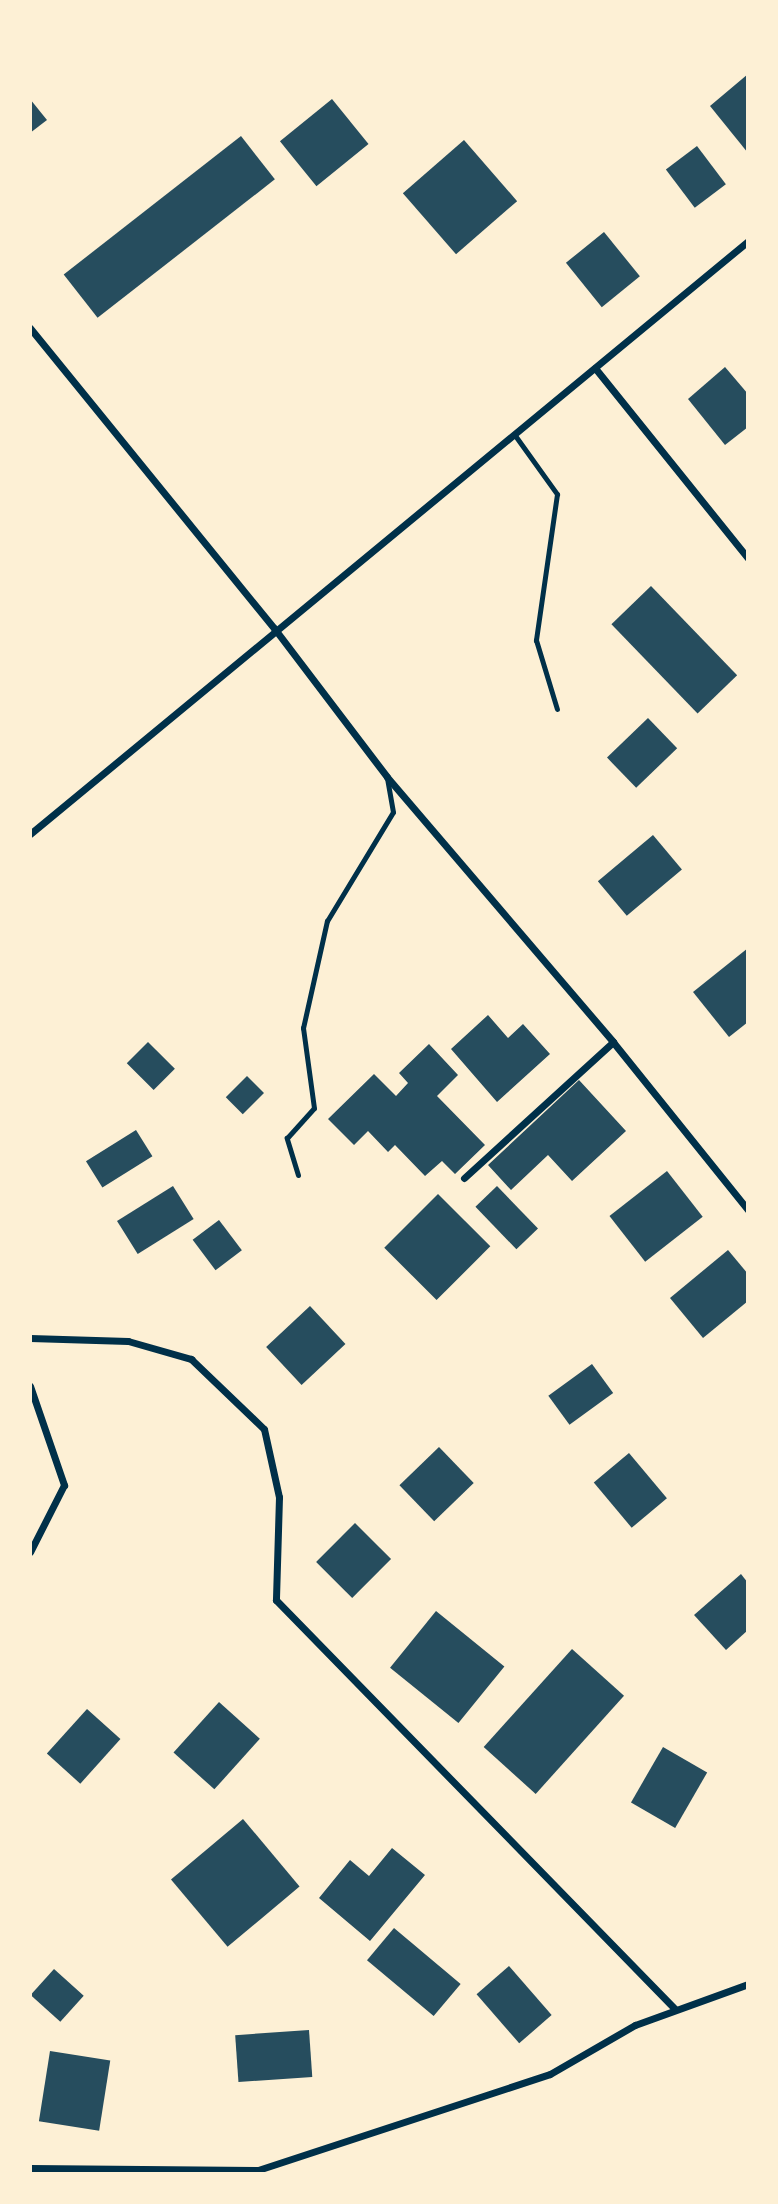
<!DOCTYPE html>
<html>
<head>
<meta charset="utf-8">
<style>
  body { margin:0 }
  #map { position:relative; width:778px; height:2204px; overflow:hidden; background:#fdf0d5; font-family:"Nunito Sans",sans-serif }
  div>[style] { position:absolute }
  .building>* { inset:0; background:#264d5e; transform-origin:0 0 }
  .service>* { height:5px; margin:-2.5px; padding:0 2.5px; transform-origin:2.5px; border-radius:2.5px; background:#003049 }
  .minor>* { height:7px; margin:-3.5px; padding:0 3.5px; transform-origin:3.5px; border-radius:3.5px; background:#003049 }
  span { translate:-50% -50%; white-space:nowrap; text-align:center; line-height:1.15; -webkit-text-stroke:6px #fdf0d5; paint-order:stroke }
  .frame { position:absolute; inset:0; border:32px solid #fdf0d5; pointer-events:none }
</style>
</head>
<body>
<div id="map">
  <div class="building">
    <i style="clip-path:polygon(748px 74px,748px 153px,710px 106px)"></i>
    <i style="clip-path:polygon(30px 99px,47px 120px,30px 133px)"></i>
    <i style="left:332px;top:99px;width:58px;height:67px;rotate:51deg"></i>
    <i style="left:241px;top:136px;width:55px;height:225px;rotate:52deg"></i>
    <i style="left:464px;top:140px;width:81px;height:81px;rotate:49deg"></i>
    <i style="left:697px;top:146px;width:48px;height:39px;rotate:53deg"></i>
    <i style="left:604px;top:232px;width:57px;height:49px;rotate:51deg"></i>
    <i style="clip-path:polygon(725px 367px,748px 394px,748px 427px,725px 445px,688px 399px)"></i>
    <i style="left:651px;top:586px;width:124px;height:55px;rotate:46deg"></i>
    <i style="left:648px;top:718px;width:42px;height:57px;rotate:46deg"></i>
    <i style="left:653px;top:835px;width:45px;height:72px;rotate:50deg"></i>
    <i style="clip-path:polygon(748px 948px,748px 1022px,729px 1037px,693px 992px)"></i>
    <i style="clip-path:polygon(488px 1015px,508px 1038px,523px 1024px,550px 1054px,497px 1102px,451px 1049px)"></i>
    <i style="left:148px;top:1042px;width:38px;height:30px;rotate:45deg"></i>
    <i style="clip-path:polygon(429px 1044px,458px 1075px,437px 1096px,485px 1145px,455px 1174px,442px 1161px,425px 1176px,395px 1145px,388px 1152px,368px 1131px,354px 1145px,328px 1119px,374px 1074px,396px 1096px,408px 1083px,399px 1073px)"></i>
    <i style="left:247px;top:1076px;width:24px;height:30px;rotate:45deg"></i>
    <i style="clip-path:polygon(579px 1080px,626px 1131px,572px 1181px,548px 1155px,511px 1190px,488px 1165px)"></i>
    <i style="left:136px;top:1130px;width:31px;height:59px;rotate:58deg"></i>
    <i style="left:667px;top:1171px;width:58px;height:73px;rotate:52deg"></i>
    <i style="left:173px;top:1186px;width:39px;height:66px;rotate:58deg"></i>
    <i style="left:497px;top:1186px;width:59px;height:30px;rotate:46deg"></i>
    <i style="left:438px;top:1194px;width:74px;height:76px;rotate:45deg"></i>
    <i style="left:219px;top:1220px;width:38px;height:33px;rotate:53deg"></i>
    <i style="clip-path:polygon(728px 1250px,748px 1274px,748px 1301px,703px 1338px,670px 1298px)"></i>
    <i style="left:310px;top:1306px;width:52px;height:60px;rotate:47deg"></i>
    <i style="left:592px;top:1364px;width:36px;height:54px;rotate:54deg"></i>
    <i style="left:439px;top:1447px;width:50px;height:55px;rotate:46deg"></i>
    <i style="left:629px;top:1453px;width:59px;height:46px;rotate:50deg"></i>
    <i style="left:355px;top:1523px;width:51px;height:55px;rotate:45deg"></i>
    <i style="clip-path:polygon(741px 1574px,748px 1583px,748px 1630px,726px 1650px,694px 1615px)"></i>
    <i style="left:436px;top:1611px;width:88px;height:73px;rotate:39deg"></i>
    <i style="left:572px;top:1649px;width:70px;height:132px;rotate:42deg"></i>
    <i style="left:219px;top:1702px;width:55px;height:68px;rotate:42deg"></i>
    <i style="left:87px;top:1709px;width:45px;height:60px;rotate:42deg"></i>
    <i style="left:663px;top:1747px;width:51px;height:64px;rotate:30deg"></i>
    <i style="left:243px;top:1819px;width:88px;height:94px;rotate:50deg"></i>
    <i style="clip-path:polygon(392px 1848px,425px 1875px,370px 1941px,319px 1898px,350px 1860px,369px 1876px)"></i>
    <i style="left:394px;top:1928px;width:87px;height:42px;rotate:40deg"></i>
    <i style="left:509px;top:1966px;width:65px;height:43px;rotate:49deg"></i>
    <i style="left:54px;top:1969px;width:40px;height:35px;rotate:42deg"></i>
    <i style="left:309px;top:2030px;width:47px;height:74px;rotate:86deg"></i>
    <i style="left:50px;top:2051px;width:61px;height:71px;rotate:9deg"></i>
  </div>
  <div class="service">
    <i style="left:514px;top:434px;width:74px;rotate:54.4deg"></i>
    <i style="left:557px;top:494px;width:148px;rotate:98.2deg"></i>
    <i style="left:536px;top:640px;width:72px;rotate:73.1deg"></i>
    <i style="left:298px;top:1175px;width:39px;rotate:-107deg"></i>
    <i style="left:287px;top:1138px;width:40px;rotate:-48deg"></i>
    <i style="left:314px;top:1108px;width:81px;rotate:-97.8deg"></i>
    <i style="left:303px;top:1028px;width:110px;rotate:-77.4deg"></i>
    <i style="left:327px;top:921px;width:127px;rotate:-58.8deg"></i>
    <i style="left:393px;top:812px;width:34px;rotate:-100deg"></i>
  </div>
  <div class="minor">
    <i style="left:30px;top:328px;width:387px;rotate:50.9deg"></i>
    <i style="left:274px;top:628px;width:187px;rotate:52.8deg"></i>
    <i style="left:387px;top:777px;width:348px;rotate:49.5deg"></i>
    <i style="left:613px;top:1042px;width:216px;rotate:51.2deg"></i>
    <i style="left:595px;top:368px;width:244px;rotate:51.2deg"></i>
    <i style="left:30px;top:834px;width:931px;rotate:-39.55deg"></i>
    <i style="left:464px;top:1178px;width:202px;rotate:-42.4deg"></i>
    <i style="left:30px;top:1338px;width:98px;rotate:1.8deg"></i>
    <i style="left:128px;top:1341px;width:66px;rotate:15.9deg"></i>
    <i style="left:191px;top:1359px;width:101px;rotate:43.8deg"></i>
    <i style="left:264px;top:1429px;width:70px;rotate:77.6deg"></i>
    <i style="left:279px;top:1497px;width:103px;rotate:91.7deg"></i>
    <i style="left:276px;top:1600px;width:571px;rotate:45.71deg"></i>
    <i style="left:30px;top:1386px;width:105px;rotate:71deg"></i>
    <i style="left:64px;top:1485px;width:75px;rotate:116.9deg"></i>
    <i style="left:30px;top:2168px;width:228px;rotate:0.5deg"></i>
    <i style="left:258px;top:2170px;width:307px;rotate:-18.2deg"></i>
    <i style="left:550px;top:2074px;width:98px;rotate:-30deg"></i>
    <i style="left:635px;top:2025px;width:120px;rotate:-19.9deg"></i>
  </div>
  <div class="frame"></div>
</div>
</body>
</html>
